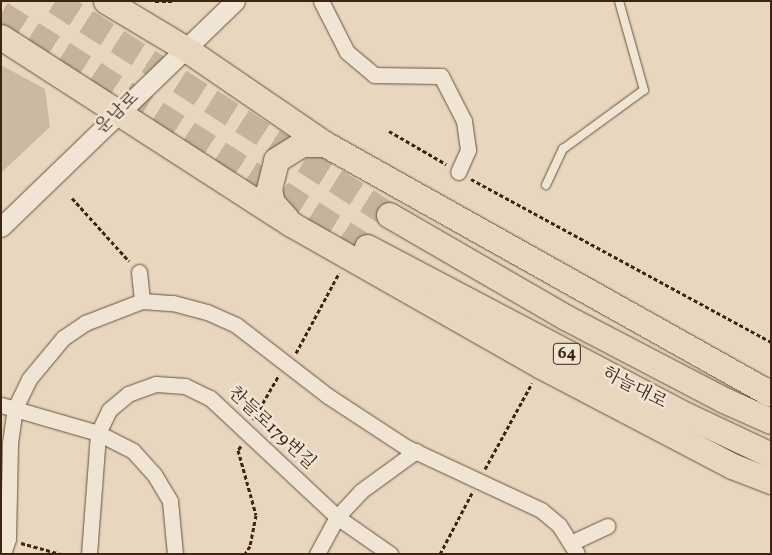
<!DOCTYPE html>
<html>
<head>
<meta charset="utf-8">
<style>
  body { margin:0 }
  #map { position:relative; width:772px; height:555px; overflow:hidden; background:#e8d7be; font-family:Vollkorn,"Noto Serif KR",serif }
  div>[style] { position:absolute }
  .green>* { inset:0; background:#cbb9a1 }
  .trunk-tunnel>* { height:25px; margin-top:-12.5px; transform-origin:0; background:repeating-linear-gradient(90deg,#c6b39c 0 25px,transparent 0 37px) }
  .path>* { height:3px; margin-top:-1.5px; transform-origin:0; background:repeating-linear-gradient(90deg,#3e2513 0 4px,transparent 0 6.5px) }
  .roads { filter:drop-shadow(0 0 1px #68523e) drop-shadow(0 0 1px #68523e) }
  .service>* { height:8px; margin:-4px; padding:0 4px; transform-origin:4px; border-radius:4px; background:#f0e5d5 }
  .minor>* { height:15px; margin:-7.5px; padding:0 7.5px; transform-origin:7.5px; border-radius:7.5px; background:#f0e5d5 }
  .tertiary>* { height:19px; margin:-9.5px; padding:0 9.5px; transform-origin:9.5px; border-radius:9.5px; background:#f0e5d5 }
  .trunk>* { height:25px; margin:-12.5px; padding:0 12.5px; transform-origin:12.5px; border-radius:12.5px; background:#e8d7be }
  span { translate:-50% -50%; white-space:nowrap; text-align:center; line-height:1.15; -webkit-text-stroke:5px #f0e5d5; paint-order:stroke }
  .shield-label span { padding:1px 4px; background:#f0e5d5; border:1px solid; border-radius:4px; -webkit-text-stroke-width:0 }
  .shield-label { font-size:16px; color:#3e2513; font-weight:700 }
  .street-label { font-size:18px; color:#3e2513 }
  .frame { position:absolute; inset:0; border:2px solid #3e2513; pointer-events:none }
</style>
</head>
<body>
<div id="map">
  <div class="green">
    <i style="clip-path:polygon(1px 65px,45px 89px,50px 127px,1px 173px)"></i>
  </div>
  <div class="trunk-tunnel">
    <i style="left:55px;top:1px;width:397px;rotate:32.6deg"></i>
    <i style="left:1px;top:13px;width:434px;rotate:32.6deg"></i>
  </div>
  <div class="path">
    <i style="left:155px;top:1px;width:18px"></i>
    <i style="left:389px;top:131px;width:66px;rotate:30.1deg"></i>
    <i style="left:471px;top:179px;width:341px;rotate:28.5deg"></i>
    <i style="left:72px;top:198px;width:85px;rotate:47.9deg"></i>
    <i style="left:296px;top:353px;width:91px;rotate:-61.7deg"></i>
    <i style="left:253px;top:420px;width:52px;rotate:-60deg"></i>
    <i style="left:241px;top:446px;width:5px;rotate:127deg"></i>
    <i style="left:238px;top:450px;width:67px;rotate:74.5deg"></i>
    <i style="left:256px;top:515px;width:32px;rotate:101deg"></i>
    <i style="left:250px;top:546px;width:9px;rotate:122deg"></i>
    <i style="left:485px;top:469px;width:98px;rotate:-61.3deg"></i>
    <i style="left:21px;top:543px;width:41px;rotate:15.4deg"></i>
    <i style="left:440px;top:554px;width:69px;rotate:-62.3deg"></i>
  </div>
  <div class="roads">
    <div class="service">
      <i style="left:546px;top:185px;width:40px;rotate:-65deg"></i>
      <i style="left:563px;top:149px;width:100px;rotate:-36.1deg"></i>
      <i style="left:644px;top:90px;width:92px;rotate:-105.7deg"></i>
    </div>
    <div class="minor">
      <i style="left:321px;top:1px;width:57px;rotate:63deg"></i>
      <i style="left:347px;top:52px;width:35px;rotate:40deg"></i>
      <i style="left:374px;top:75px;width:67px;rotate:0.9deg"></i>
      <i style="left:441px;top:76px;width:51px;rotate:62.9deg"></i>
      <i style="left:464px;top:121px;width:29px;rotate:82deg"></i>
      <i style="left:468px;top:150px;width:24px;rotate:114deg"></i>
      <i style="left:139px;top:272px;width:29px;rotate:84deg"></i>
      <i style="left:1px;top:405px;width:101px;rotate:16.1deg"></i>
      <i style="left:98px;top:433px;width:39px;rotate:27deg"></i>
      <i style="left:133px;top:451px;width:31px;rotate:48deg"></i>
      <i style="left:154px;top:474px;width:31px;rotate:59deg"></i>
      <i style="left:170px;top:501px;width:53px;rotate:84.6deg"></i>
      <i style="left:573px;top:542px;width:38px;rotate:-25deg"></i>
      <i style="left:3px;top:554px;width:16px;rotate:-72deg"></i>
      <i style="left:8px;top:539px;width:96px;rotate:-88.8deg"></i>
      <i style="left:10px;top:443px;width:35px;rotate:-82deg"></i>
      <i style="left:15px;top:408px;width:32px;rotate:-64deg"></i>
      <i style="left:29px;top:379px;width:53px;rotate:-50.3deg"></i>
      <i style="left:63px;top:338px;width:27px;rotate:-34deg"></i>
      <i style="left:85px;top:323px;width:61px;rotate:-21.1deg"></i>
      <i style="left:142px;top:301px;width:31px;rotate:4deg"></i>
      <i style="left:173px;top:303px;width:35px;rotate:15deg"></i>
      <i style="left:207px;top:312px;width:32px;rotate:24deg"></i>
      <i style="left:236px;top:325px;width:116px;rotate:37.7deg"></i>
      <i style="left:328px;top:396px;width:93px;rotate:33.2deg"></i>
      <i style="left:406px;top:447px;width:149px;rotate:25deg"></i>
      <i style="left:541px;top:510px;width:23px;rotate:40deg"></i>
      <i style="left:559px;top:525px;width:34px;rotate:58deg"></i>
      <i style="left:89px;top:554px;width:121px;rotate:-85.7deg"></i>
      <i style="left:98px;top:433px;width:25px;rotate:-64deg"></i>
      <i style="left:109px;top:410px;width:25px;rotate:-40deg"></i>
      <i style="left:128px;top:394px;width:30px;rotate:-20deg"></i>
      <i style="left:156px;top:384px;width:29px;rotate:4deg"></i>
      <i style="left:185px;top:386px;width:28px;rotate:26deg"></i>
      <i style="left:210px;top:398px;width:174px;rotate:43.1deg"></i>
      <i style="left:337px;top:517px;width:65px;rotate:34.9deg"></i>
      <i style="left:317px;top:554px;width:42px;rotate:-61.6deg"></i>
      <i style="left:337px;top:517px;width:35px;rotate:-47deg"></i>
      <i style="left:361px;top:491px;width:68px;rotate:-36deg"></i>
    </div>
    <div class="tertiary">
      <i style="left:1px;top:227px;width:325px;rotate:-44deg"></i>
    </div>
    <div class="trunk">
      <i style="left:106px;top:1px;width:93px;rotate:31deg"></i>
      <i style="left:186px;top:49px;width:168px;rotate:34.4deg"></i>
      <i style="left:325px;top:144px;width:511px;rotate:29.27deg"></i>
      <i style="left:1px;top:37px;width:345px;rotate:32.8deg"></i>
      <i style="left:291px;top:224px;width:288px;rotate:29.6deg"></i>
      <i style="left:541px;top:366px;width:216px;rotate:27.6deg"></i>
      <i style="left:732px;top:466px;width:42px;rotate:21deg"></i>
      <i style="left:389px;top:215px;width:203px;rotate:30.1deg"></i>
      <i style="left:565px;top:317px;width:179px;rotate:27.6deg"></i>
      <i style="left:724px;top:400px;width:51px;rotate:24.1deg"></i>
      <i style="left:286px;top:218px;width:21px;rotate:-133deg"></i>
      <i style="left:272px;top:203px;width:14px;rotate:-102deg"></i>
      <i style="left:269px;top:189px;width:30px;rotate:-76deg"></i>
      <i style="left:276px;top:160px;width:31px;rotate:-32deg"></i>
      <i style="left:302px;top:144px;width:23px"></i>
      <i style="left:367px;top:247px;width:361px;rotate:27.8deg"></i>
      <i style="left:686px;top:415px;width:94px;rotate:25.2deg"></i>
    </div>
  </div>
  <div class="shield-label">
    <span style="left:567px;top:354px">64</span>
  </div>
  <div class="street-label">
    <span style="left:118px;top:114px;rotate:-44deg">운남로</span>
    <span style="left:634px;top:389px;rotate:27deg">하늘대로</span>
    <span style="left:271px;top:429px;rotate:43deg">찬들로179번길</span>
  </div>
  <div class="frame"></div>
</div>
</body>
</html>
